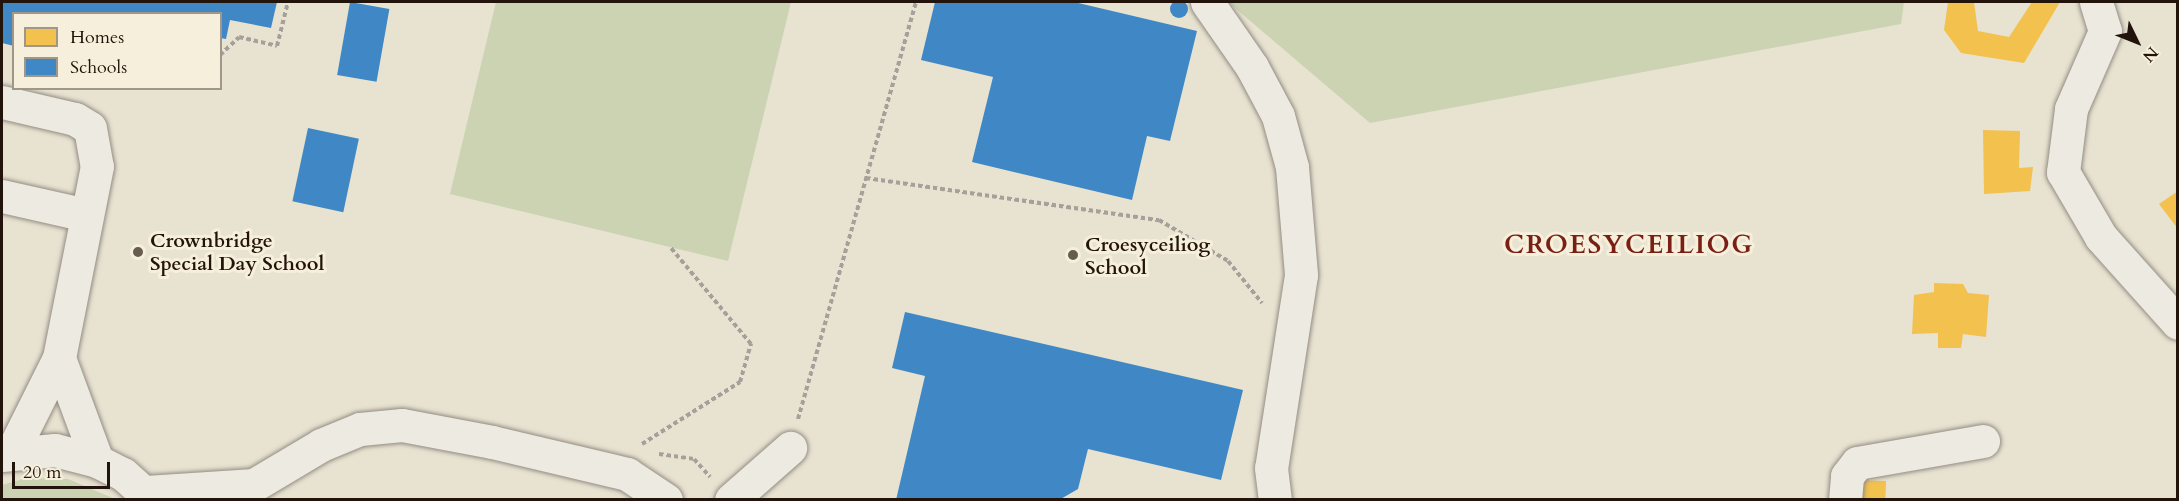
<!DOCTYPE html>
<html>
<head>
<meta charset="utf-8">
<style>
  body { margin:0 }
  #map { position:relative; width:2179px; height:501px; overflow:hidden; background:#e8e2d1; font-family:Cardo,serif }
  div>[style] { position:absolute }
  .green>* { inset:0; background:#cbd3b3 }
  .homes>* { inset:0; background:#f2c14e; transform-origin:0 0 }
  .schools>* { inset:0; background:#3f88c5; transform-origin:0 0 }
  .round { border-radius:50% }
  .path>* { height:4px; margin-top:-2px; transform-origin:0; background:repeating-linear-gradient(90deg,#a5a19a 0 4.5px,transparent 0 7.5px) }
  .roads { filter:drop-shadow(0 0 2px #938d83) drop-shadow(0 0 2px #938d83) }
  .minor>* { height:33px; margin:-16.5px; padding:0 16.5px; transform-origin:16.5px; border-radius:16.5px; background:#eceae1 }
  .dots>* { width:16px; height:16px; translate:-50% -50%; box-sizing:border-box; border:3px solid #f6efdb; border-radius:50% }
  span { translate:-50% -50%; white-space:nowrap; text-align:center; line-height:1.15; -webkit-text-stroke:6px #f6efdb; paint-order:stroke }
  .poi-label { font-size:20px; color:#22140b; font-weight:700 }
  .left { translate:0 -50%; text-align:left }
  .district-label { font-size:26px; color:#7a1f14; font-weight:700; letter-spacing:1.5px }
  .frame { position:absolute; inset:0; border:3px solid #22140b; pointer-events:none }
  .legend { position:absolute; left:12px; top:12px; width:210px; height:78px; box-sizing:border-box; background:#f6efdb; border:2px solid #a19788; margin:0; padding:8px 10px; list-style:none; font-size:18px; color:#22140b }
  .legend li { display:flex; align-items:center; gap:12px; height:30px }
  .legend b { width:30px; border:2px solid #a19788 }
  .north { position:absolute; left:2107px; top:12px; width:60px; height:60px; -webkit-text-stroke:4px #f6efdb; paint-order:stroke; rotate:133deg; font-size:16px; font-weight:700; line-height:24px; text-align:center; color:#22140b }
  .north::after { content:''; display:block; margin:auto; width:21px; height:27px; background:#22140b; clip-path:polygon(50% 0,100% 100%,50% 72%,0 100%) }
  .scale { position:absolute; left:12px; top:462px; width:98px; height:27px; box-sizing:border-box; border:3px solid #22140b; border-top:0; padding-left:8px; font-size:18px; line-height:21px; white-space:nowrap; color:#22140b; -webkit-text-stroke:4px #f6efdb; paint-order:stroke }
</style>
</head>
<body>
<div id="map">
  <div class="green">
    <i style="clip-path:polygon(496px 2px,791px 2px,728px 261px,450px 194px)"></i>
    <i style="clip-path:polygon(1228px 2px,1904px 2px,1901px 24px,1370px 123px)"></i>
    <i style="clip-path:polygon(26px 478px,68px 479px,115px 499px,2px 499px,2px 485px)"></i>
  </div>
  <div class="homes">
    <i style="clip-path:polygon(1948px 2px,1974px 2px,1978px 31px,2009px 37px,2032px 2px,2060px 2px,2024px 63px,1961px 53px,1944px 30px)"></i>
    <i style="clip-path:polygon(1983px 130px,2020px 131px,2019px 168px,2033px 167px,2030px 191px,1984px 194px)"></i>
    <i style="clip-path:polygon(2178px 191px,2178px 229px,2159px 204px)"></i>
    <i style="clip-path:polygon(1934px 283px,1963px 284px,1968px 293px,1989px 295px,1986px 337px,1963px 334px,1961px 348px,1938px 348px,1938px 333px,1912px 334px,1914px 295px,1934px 292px)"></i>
    <i style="left:1854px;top:480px;width:32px;height:20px;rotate:2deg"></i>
  </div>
  <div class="schools">
    <i class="round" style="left:1170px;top:0;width:18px;height:18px"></i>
    <i style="clip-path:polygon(2px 2px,277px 2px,271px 28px,230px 20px,226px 39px,220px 38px,220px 14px,14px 14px,14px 46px,2px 43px)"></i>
    <i style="left:350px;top:2px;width:40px;height:74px;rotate:10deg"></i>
    <i style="clip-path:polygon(935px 2px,1074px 2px,1197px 31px,1170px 141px,1147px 136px,1132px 200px,972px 162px,993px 77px,921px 60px)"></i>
    <i style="left:308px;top:128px;width:52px;height:75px;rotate:12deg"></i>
    <i style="clip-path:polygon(905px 312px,1243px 390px,1221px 480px,1088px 449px,1078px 489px,1059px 500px,896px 500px,925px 376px,892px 368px)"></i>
  </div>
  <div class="path">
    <i style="left:220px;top:55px;width:26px;rotate:-43deg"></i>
    <i style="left:239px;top:37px;width:39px;rotate:13deg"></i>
    <i style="left:277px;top:46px;width:45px;rotate:-76deg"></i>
    <i style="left:866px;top:178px;width:296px;rotate:8.2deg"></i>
    <i style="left:1159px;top:220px;width:80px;rotate:30.7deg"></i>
    <i style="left:1228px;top:261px;width:54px;rotate:51deg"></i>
    <i style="left:798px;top:419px;width:433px;rotate:-74.2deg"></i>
    <i style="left:642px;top:444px;width:116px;rotate:-32.3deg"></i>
    <i style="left:740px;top:382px;width:40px;rotate:-74deg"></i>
    <i style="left:751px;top:344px;width:125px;rotate:-129.8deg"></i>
    <i style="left:659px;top:454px;width:35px;rotate:8deg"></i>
    <i style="left:694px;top:459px;width:24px;rotate:48deg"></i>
  </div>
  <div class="roads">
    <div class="minor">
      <i style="left:1207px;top:2px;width:79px;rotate:55.3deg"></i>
      <i style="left:1252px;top:67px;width:55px;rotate:62deg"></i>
      <i style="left:1278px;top:116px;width:53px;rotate:74.6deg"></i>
      <i style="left:1292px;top:167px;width:108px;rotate:85.2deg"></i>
      <i style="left:1301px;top:275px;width:195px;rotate:98.8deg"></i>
      <i style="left:1271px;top:468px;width:32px;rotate:83deg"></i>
      <i style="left:2096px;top:2px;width:30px;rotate:73deg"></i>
      <i style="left:2105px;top:31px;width:85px;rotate:113.6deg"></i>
      <i style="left:2071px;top:109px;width:64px;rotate:97.2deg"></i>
      <i style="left:2063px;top:172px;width:75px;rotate:59.7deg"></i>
      <i style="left:2101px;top:237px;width:115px;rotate:48.2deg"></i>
      <i style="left:2px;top:102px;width:75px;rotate:13.1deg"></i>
      <i style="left:75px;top:119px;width:17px;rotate:31deg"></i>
      <i style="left:90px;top:128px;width:39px;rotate:80deg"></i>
      <i style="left:97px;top:166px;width:196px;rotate:101.2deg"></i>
      <i style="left:59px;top:358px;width:105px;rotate:116.6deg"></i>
      <i style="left:2px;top:196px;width:86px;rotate:12.7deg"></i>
      <i style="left:59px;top:358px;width:110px;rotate:69.7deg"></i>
      <i style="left:2px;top:455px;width:53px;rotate:-5.4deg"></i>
      <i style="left:55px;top:450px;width:43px;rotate:14.7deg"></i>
      <i style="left:97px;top:461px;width:29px;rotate:27deg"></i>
      <i style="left:123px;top:474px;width:39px;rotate:42deg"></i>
      <i style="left:146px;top:492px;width:108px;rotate:-3.7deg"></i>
      <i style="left:242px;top:500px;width:19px;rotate:-51deg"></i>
      <i style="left:254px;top:485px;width:78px;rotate:-30.8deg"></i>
      <i style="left:321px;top:445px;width:42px;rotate:-22.3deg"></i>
      <i style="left:360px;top:429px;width:42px;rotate:-5.4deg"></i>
      <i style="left:402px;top:425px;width:92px;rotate:10.7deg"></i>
      <i style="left:492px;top:442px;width:139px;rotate:13.3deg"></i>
      <i style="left:627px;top:474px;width:47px;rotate:33.7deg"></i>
      <i style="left:731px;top:500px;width:79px;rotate:-41.4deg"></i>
      <i style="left:1845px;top:500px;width:24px;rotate:-85deg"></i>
      <i style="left:1847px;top:476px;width:16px;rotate:-52deg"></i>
      <i style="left:1857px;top:463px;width:128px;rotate:-9.9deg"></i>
    </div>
  </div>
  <div class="dots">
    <i style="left:138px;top:252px;background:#675c50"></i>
    <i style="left:1073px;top:255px;background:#675c50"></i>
  </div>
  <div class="poi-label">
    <span class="left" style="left:150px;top:252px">Crownbridge<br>Special Day School</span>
    <span class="left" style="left:1085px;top:256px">Croesyceiliog<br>School</span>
  </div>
  <div class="district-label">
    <span style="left:1629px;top:245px">CROESYCEILIOG</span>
  </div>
  <div class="frame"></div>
  <ul class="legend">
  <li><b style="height:16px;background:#f2c14e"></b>Homes</li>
  <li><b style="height:16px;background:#3f88c5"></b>Schools</li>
  </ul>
  <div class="north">N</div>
  <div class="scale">20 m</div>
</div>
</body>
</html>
